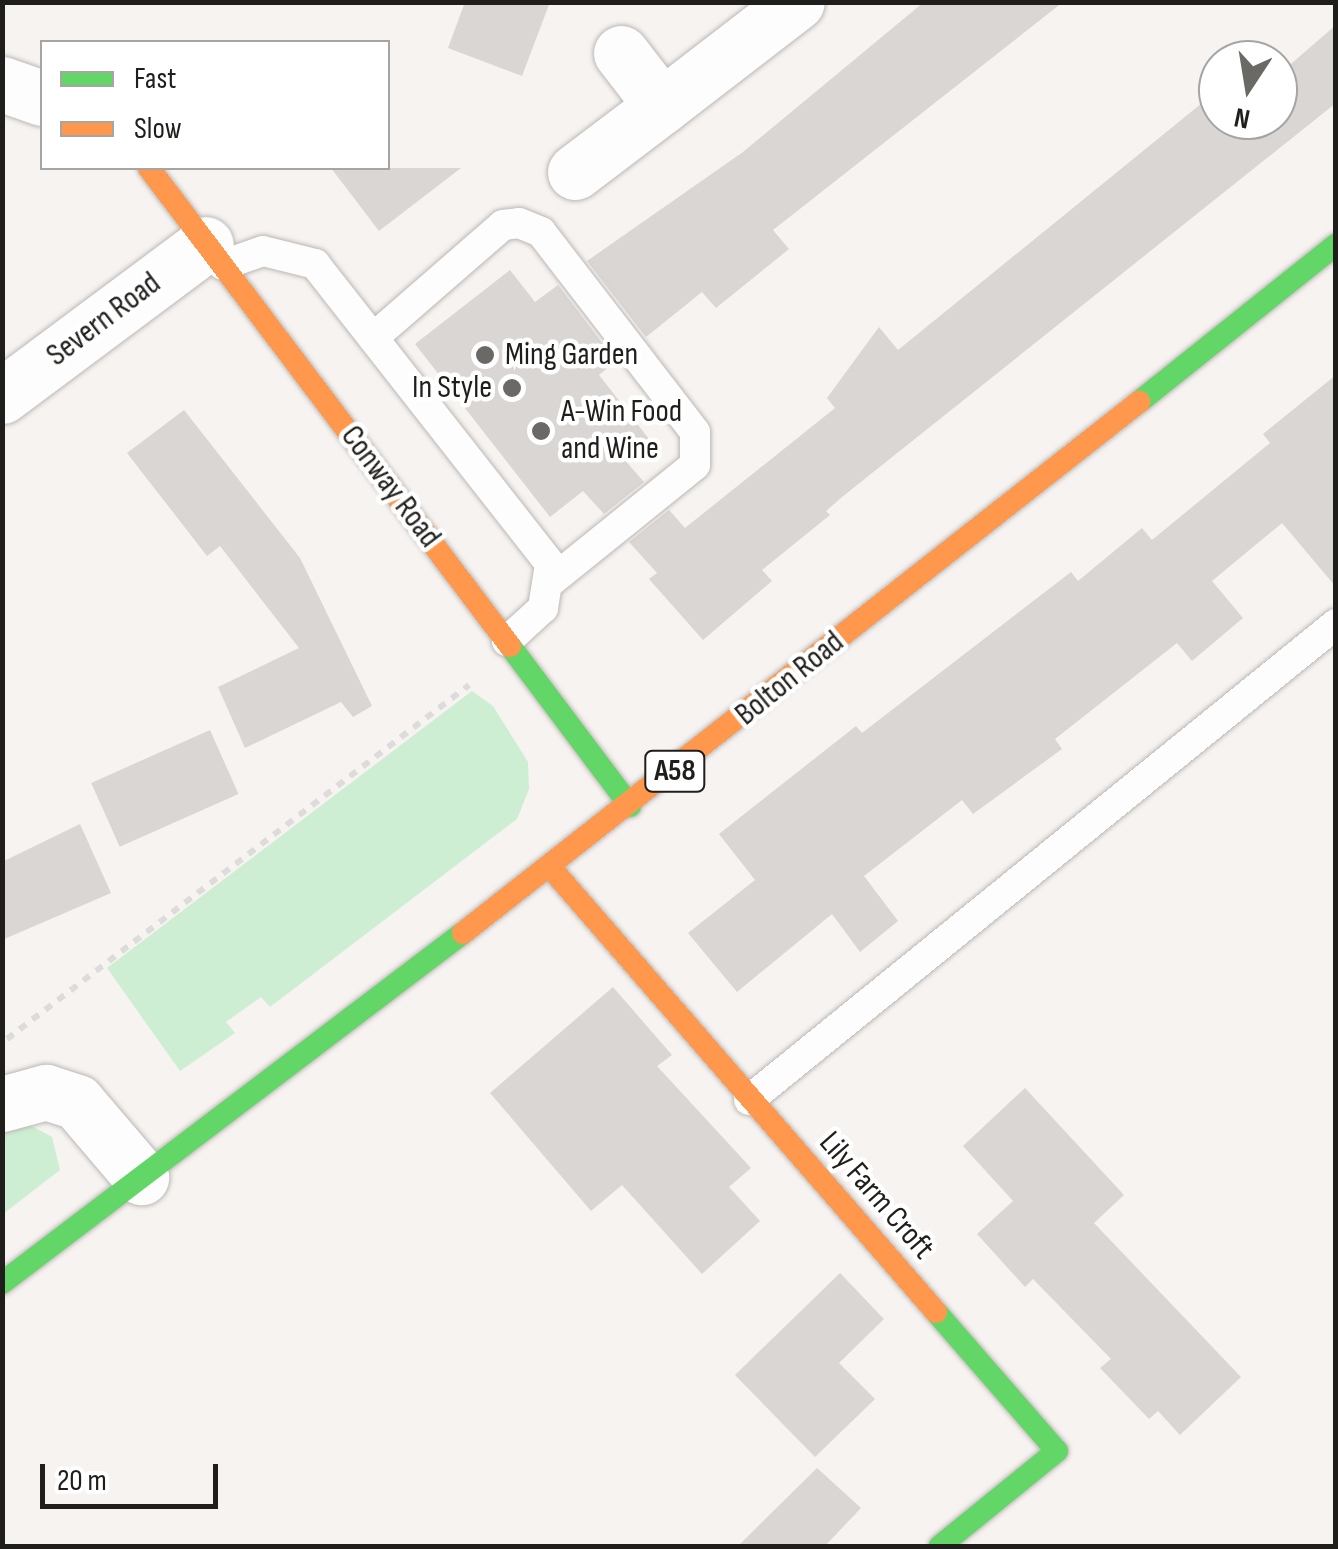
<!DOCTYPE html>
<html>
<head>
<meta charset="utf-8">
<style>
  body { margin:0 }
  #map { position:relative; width:1338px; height:1549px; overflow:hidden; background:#f6f3f0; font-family:"Sofia Sans Condensed",sans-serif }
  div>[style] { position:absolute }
  .green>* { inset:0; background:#cdeed3 }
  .building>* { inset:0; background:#d9d6d4; transform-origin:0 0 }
  .path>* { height:6px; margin-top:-3px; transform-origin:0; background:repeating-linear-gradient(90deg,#dddcdb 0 8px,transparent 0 16px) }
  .roads { filter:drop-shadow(0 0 2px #bbb8b5) drop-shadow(0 0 2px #bbb8b5) }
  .lane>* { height:30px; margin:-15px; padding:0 15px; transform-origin:15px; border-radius:15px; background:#fefdfd }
  .street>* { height:55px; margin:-27.5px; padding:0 27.5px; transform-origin:27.5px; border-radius:27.5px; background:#fefdfd }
  .fast>* { height:22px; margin:-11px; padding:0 11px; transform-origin:11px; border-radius:11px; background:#63d668 }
  .slow>* { height:22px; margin:-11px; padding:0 11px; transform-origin:11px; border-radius:11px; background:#ff974d }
  .dots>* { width:28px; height:28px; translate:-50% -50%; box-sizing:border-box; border:5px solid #fff; border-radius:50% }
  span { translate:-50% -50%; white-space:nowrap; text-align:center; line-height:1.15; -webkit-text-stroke:9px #fff; paint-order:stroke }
  .shield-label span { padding:2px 8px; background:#fff; border:2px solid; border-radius:8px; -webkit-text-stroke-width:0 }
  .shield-label { font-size:30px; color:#201e1b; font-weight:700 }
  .street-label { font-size:32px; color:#201e1b }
  .poi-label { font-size:32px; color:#201e1b }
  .left { translate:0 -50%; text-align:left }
  .right { translate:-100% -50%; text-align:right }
  .frame { position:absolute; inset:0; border:5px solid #201e1b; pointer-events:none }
  .legend { position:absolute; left:40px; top:40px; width:350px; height:130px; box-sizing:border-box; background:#fff; border:2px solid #a6a5a4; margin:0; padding:12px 18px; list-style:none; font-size:30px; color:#201e1b }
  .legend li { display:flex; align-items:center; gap:20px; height:50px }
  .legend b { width:50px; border:2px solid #a6a5a4 }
  .north { position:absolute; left:1198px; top:40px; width:100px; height:100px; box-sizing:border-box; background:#fff; border:2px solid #a6a5a4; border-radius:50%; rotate:192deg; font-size:28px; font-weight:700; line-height:40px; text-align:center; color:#201e1b }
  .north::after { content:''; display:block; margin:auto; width:35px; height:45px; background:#6b6966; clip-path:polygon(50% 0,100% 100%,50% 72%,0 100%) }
  .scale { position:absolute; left:40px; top:1464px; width:178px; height:45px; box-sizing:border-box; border:5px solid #201e1b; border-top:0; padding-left:12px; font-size:30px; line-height:35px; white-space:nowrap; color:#201e1b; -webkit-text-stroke:8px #fff; paint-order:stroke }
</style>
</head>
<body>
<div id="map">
  <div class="green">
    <i style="clip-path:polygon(472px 691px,493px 706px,528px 762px,529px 789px,517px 819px,270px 1007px,261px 997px,226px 1022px,235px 1033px,180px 1071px,107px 968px)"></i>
    <i style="clip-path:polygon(30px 1125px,52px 1137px,60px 1170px,3px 1214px,3px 1126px)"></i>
  </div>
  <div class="building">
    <i style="clip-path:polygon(465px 2px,550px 2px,522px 76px,448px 48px)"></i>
    <i style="clip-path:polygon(924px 2px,1063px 2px,773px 230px,789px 249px,716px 308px,702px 292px,646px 337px,587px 261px,743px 152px)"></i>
    <i style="clip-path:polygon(1336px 25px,1336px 103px,842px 497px,826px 511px,830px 515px,762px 570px,772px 581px,703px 640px,649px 579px,657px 573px,629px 542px,669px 510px,685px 528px,835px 408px,827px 398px,879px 327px,898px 350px,1218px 90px,1218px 128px,1227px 120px,1278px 120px,1278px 75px)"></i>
    <i style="clip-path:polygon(331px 168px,461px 168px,379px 231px)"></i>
    <i style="clip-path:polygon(510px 270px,535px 302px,558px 285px,616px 361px,599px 375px,649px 439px,624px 459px,644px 482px,604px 514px,583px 491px,550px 517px,415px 344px)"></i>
    <i style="clip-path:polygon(1336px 375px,1336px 587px,1282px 523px,1212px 581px,1243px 618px,1192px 661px,1177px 643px,1055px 739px,1062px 749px,973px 814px,962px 800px,864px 876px,898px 921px,860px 952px,832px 914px,737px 992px,688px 933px,755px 880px,719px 834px,856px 726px,862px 733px,1071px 572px,1078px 581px,1142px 528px,1152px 540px,1270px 443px,1263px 434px)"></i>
    <i style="clip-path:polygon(184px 410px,300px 558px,372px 706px,353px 717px,341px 702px,245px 748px,218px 687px,299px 648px,220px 546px,207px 556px,127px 453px)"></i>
    <i style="left:210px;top:730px;width:70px;height:130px;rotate:66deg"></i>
    <i style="clip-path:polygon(80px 824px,111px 893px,2px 940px,2px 862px)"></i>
    <i style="clip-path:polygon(613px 987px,672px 1055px,657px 1066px,751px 1168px,729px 1187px,760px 1221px,702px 1274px,622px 1185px,591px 1211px,490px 1093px)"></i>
    <i style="clip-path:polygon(1025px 1088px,1124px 1195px,1094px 1223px,1241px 1377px,1180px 1435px,1158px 1411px,1149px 1419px,1100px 1368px,1111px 1359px,1033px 1279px,1025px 1287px,977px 1234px,1013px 1201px,963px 1146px)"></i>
    <i style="clip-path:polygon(840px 1273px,884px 1319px,839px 1363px,875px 1399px,815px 1457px,735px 1375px)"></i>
    <i style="clip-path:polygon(817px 1468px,861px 1508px,825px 1546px,738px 1546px)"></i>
  </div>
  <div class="path">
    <i style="left:7px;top:1039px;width:582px;rotate:-37.46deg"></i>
  </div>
  <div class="roads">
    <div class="lane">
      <i style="left:223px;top:265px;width:42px;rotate:-19.3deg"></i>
      <i style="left:263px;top:251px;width:54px;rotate:14deg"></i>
      <i style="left:315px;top:264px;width:381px;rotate:51.9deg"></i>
      <i style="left:550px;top:564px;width:45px;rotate:99deg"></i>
      <i style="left:543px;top:608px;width:49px;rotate:137.5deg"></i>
      <i style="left:373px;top:338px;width:172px;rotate:-41deg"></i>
      <i style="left:503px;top:225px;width:16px;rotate:-7deg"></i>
      <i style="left:519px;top:223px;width:24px;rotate:22deg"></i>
      <i style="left:541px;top:232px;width:252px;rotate:52.4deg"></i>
      <i style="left:695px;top:432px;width:33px;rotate:90deg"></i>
      <i style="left:695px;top:465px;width:185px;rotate:141.1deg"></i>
      <i style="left:749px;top:1100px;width:756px;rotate:-39.04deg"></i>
    </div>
    <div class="street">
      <i style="left:621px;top:53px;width:67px;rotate:52.3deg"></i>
      <i style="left:662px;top:106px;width:170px;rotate:-37.6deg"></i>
      <i style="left:2px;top:84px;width:42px;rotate:19.3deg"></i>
      <i style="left:575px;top:172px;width:109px;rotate:-37.2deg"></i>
      <i style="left:2px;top:396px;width:254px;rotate:-36.7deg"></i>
      <i style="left:2px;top:1104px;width:46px;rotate:-15.3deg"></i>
      <i style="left:46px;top:1092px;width:33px;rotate:18deg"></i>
      <i style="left:77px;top:1102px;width:99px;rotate:49.5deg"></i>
    </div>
    <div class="fast">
      <i style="left:1139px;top:402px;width:252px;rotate:-38.6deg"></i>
      <i style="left:510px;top:646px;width:200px;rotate:53.1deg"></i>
      <i style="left:2px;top:1283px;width:579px;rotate:-37.21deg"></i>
      <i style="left:936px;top:1312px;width:184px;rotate:49deg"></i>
      <i style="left:1057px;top:1451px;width:151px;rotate:140.9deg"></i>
    </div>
    <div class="slow">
      <i style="left:149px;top:168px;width:599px;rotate:52.94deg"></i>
      <i style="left:550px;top:867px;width:589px;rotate:49.06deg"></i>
      <i style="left:463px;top:933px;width:860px;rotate:-38.15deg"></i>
    </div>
  </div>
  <div class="dots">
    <i style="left:485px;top:355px;background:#6b6966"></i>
    <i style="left:512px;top:388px;background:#6b6966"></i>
    <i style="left:541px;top:431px;background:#6b6966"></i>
  </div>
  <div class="shield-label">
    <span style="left:675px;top:771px">A58</span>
  </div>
  <div class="street-label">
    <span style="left:104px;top:320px;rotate:-37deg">Severn Road</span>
    <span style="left:390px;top:487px;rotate:53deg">Conway Road</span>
    <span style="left:790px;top:679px;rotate:-39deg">Bolton Road</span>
    <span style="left:876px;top:1196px;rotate:49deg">Lily Farm Croft</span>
  </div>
  <div class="poi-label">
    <span class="left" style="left:505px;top:355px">Ming Garden</span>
    <span class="right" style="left:492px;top:388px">In Style</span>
    <span class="left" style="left:561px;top:431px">A-Win Food<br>and Wine</span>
  </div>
  <div class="frame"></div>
  <ul class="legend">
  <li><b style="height:12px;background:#63d668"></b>Fast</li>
  <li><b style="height:12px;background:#ff974d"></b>Slow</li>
  </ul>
  <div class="north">N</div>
  <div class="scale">20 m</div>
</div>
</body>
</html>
